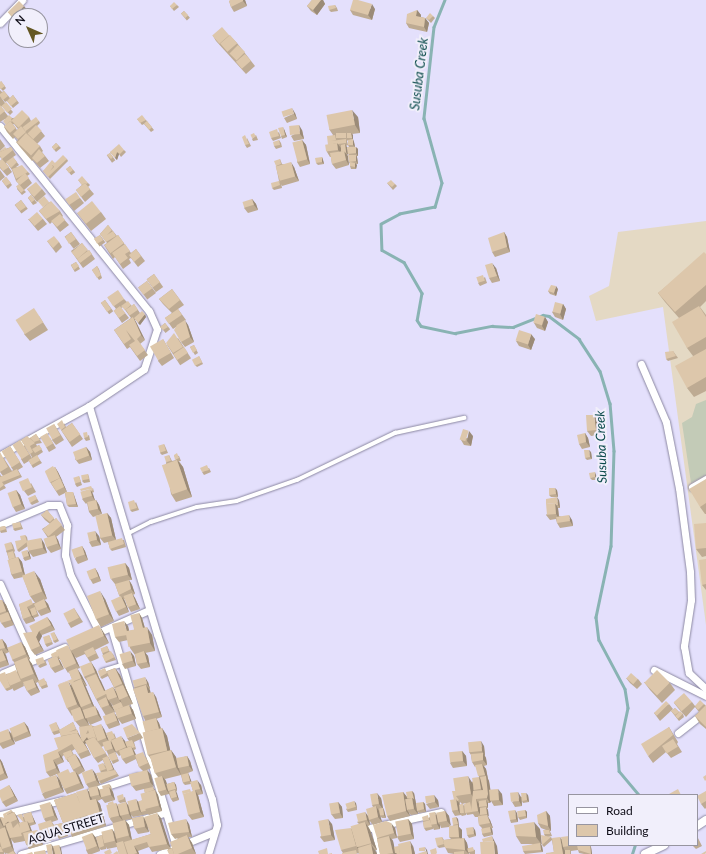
<!DOCTYPE html>
<html>
<head>
<meta charset="utf-8">
<style>
  body { margin:0 }
  #map { position:relative; width:706px; height:854px; overflow:hidden; background:#e4e0fc; font-family:Lato,sans-serif }
  div>[style] { position:absolute }
  .commercial>* { inset:0; background:#e4d9c4 }
  .green>* { inset:0; background:#c3cbb7 }
  .stream>* { height:2.5px; margin:-1.25px; padding:0 1.25px; transform-origin:1.25px; border-radius:1.25px; background:#89b3b3 }
  .roads { filter:drop-shadow(0 0 1px #8c88a2) drop-shadow(0 0 1px #8c88a2) }
  .service>* { height:3.5px; margin:-1.75px; padding:0 1.75px; transform-origin:1.75px; border-radius:1.75px; background:#fff }
  .minor>* { height:7px; margin:-3.5px; padding:0 3.5px; transform-origin:3.5px; border-radius:3.5px; background:#fff }
  .tertiary>* { height:8px; margin:-4px; padding:0 4px; transform-origin:4px; border-radius:4px; background:#fff }
  .wall>* { inset:0; background:#beab93; transform-origin:0 0 }
  .shaded-wall>* { inset:0; background:#9b8b78 }
  .building>* { inset:0; background:#ddc7ab; transform-origin:0 0 }
  span { translate:-50% -50%; white-space:nowrap; text-align:center; line-height:1.15; -webkit-text-stroke:4px #f1effb; paint-order:stroke }
  .street-label { font-size:12px; color:#0f0d17 }
  .water-label { font-size:13px; color:#09494a; font-style:italic }
  .legend { position:absolute; left:568px; top:794px; width:130px; height:52px; box-sizing:border-box; background:#f1effb; border:1px solid #9795a0; margin:0; padding:5px 7px; list-style:none; font-size:12px; color:#0f0d17 }
  .legend li { display:flex; align-items:center; gap:8px; height:20px }
  .legend b { width:20px; border:1px solid #9795a0 }
  .north { position:absolute; left:8px; top:8px; width:40px; height:40px; box-sizing:border-box; background:#f1effb; border:1px solid #9795a0; border-radius:50%; rotate:315deg; font-size:11px; font-weight:700; line-height:16px; text-align:center; color:#0f0d17 }
  .north::after { content:''; display:block; margin:auto; width:14px; height:18px; background:#645723; clip-path:polygon(50% 0,100% 100%,50% 72%,0 100%) }
</style>
</head>
<body>
<div id="map">
  <div class="commercial">
    <i style="clip-path:polygon(706px 221px,706px 625px,663px 307px,596px 321px,589px 296px,609px 286px,618px 232px)"></i>
  </div>
  <div class="green">
    <i style="clip-path:polygon(706px 400px,706px 475px,691px 483px,682px 423px,692px 417px,696px 404px)"></i>
  </div>
  <div class="stream">
    <i style="left:445px;top:0;width:29px;rotate:112deg"></i>
    <i style="left:434px;top:27px;width:92px;rotate:96.3deg"></i>
    <i style="left:424px;top:118px;width:67px;rotate:74.5deg"></i>
    <i style="left:442px;top:183px;width:25px;rotate:106deg"></i>
    <i style="left:435px;top:207px;width:36px;rotate:169deg"></i>
    <i style="left:400px;top:214px;width:21px;rotate:152deg"></i>
    <i style="left:381px;top:224px;width:26px;rotate:88deg"></i>
    <i style="left:382px;top:250px;width:25px;rotate:29deg"></i>
    <i style="left:404px;top:262px;width:36px;rotate:60deg"></i>
    <i style="left:422px;top:293px;width:27px;rotate:100deg"></i>
    <i style="left:417px;top:320px;width:7px;rotate:56deg"></i>
    <i style="left:421px;top:326px;width:35px;rotate:12deg"></i>
    <i style="left:455px;top:333px;width:38px;rotate:-11deg"></i>
    <i style="left:492px;top:326px;width:21px;rotate:3deg"></i>
    <i style="left:513px;top:327px;width:32px;rotate:-22deg"></i>
    <i style="left:543px;top:315px;width:6px;rotate:9deg"></i>
    <i style="left:549px;top:316px;width:38px;rotate:37deg"></i>
    <i style="left:579px;top:339px;width:38px;rotate:57deg"></i>
    <i style="left:600px;top:371px;width:34px;rotate:73deg"></i>
    <i style="left:610px;top:403px;width:48px;rotate:85.2deg"></i>
    <i style="left:614px;top:451px;width:95px;rotate:91.8deg"></i>
    <i style="left:611px;top:546px;width:73px;rotate:101.9deg"></i>
    <i style="left:596px;top:617px;width:23px;rotate:83deg"></i>
    <i style="left:599px;top:640px;width:55px;rotate:62deg"></i>
    <i style="left:625px;top:689px;width:19px;rotate:81deg"></i>
    <i style="left:628px;top:708px;width:48px;rotate:102deg"></i>
    <i style="left:618px;top:755px;width:16px;rotate:86deg"></i>
    <i style="left:619px;top:771px;width:31px;rotate:50deg"></i>
    <i style="left:632px;top:854px;width:9px;rotate:-72deg"></i>
  </div>
  <div class="roads">
    <div class="service">
      <i style="left:127px;top:534px;width:27px;rotate:-27deg"></i>
      <i style="left:151px;top:522px;width:48px;rotate:-18.1deg"></i>
      <i style="left:197px;top:507px;width:40px;rotate:-8.5deg"></i>
      <i style="left:237px;top:501px;width:64px;rotate:-19.3deg"></i>
      <i style="left:297px;top:480px;width:109px;rotate:-25.6deg"></i>
      <i style="left:395px;top:433px;width:71px;rotate:-12.3deg"></i>
      <i style="left:102px;top:671px;width:21px;rotate:-17deg"></i>
    </div>
    <div class="minor">
      <i style="left:0;top:23px;width:32px;rotate:-46deg"></i>
      <i style="left:0;top:126px;width:238px;rotate:51.2deg"></i>
      <i style="left:149px;top:311px;width:20px;rotate:66deg"></i>
      <i style="left:157px;top:329px;width:42px;rotate:108deg"></i>
      <i style="left:144px;top:369px;width:66px;rotate:146.1deg"></i>
      <i style="left:89px;top:406px;width:238px;rotate:73.4deg"></i>
      <i style="left:157px;top:634px;width:174px;rotate:71.6deg"></i>
      <i style="left:212px;top:799px;width:26px;rotate:79deg"></i>
      <i style="left:217px;top:825px;width:30px;rotate:107deg"></i>
      <i style="left:641px;top:364px;width:63px;rotate:66.7deg"></i>
      <i style="left:666px;top:422px;width:67px;rotate:78.9deg"></i>
      <i style="left:679px;top:488px;width:85px;rotate:82.5deg"></i>
      <i style="left:690px;top:572px;width:28px;rotate:88deg"></i>
      <i style="left:691px;top:600px;width:47px;rotate:98.7deg"></i>
      <i style="left:684px;top:646px;width:27px;rotate:80deg"></i>
      <i style="left:689px;top:673px;width:23px;rotate:43deg"></i>
      <i style="left:0;top:455px;width:102px;rotate:-28.8deg"></i>
      <i style="left:692px;top:487px;width:16px;rotate:-30deg"></i>
      <i style="left:0;top:525px;width:52px;rotate:-22.6deg"></i>
      <i style="left:48px;top:505px;width:11px"></i>
      <i style="left:59px;top:505px;width:22px;rotate:68deg"></i>
      <i style="left:67px;top:525px;width:30px;rotate:94deg"></i>
      <i style="left:65px;top:555px;width:20px;rotate:75deg"></i>
      <i style="left:70px;top:574px;width:65px;rotate:63.4deg"></i>
      <i style="left:0;top:584px;width:83px;rotate:65.9deg"></i>
      <i style="left:111px;top:627px;width:229px;rotate:73.5deg"></i>
      <i style="left:95px;top:634px;width:59px;rotate:-24deg"></i>
      <i style="left:654px;top:670px;width:58px;rotate:26.6deg"></i>
      <i style="left:3px;top:673px;width:67px;rotate:-22.8deg"></i>
      <i style="left:678px;top:733px;width:36px;rotate:-38deg"></i>
      <i style="left:91px;top:791px;width:49px;rotate:-17.7deg"></i>
      <i style="left:0;top:815px;width:64px;rotate:-13.6deg"></i>
      <i style="left:374px;top:827px;width:28px;rotate:77deg"></i>
      <i style="left:361px;top:830px;width:82px;rotate:-12.7deg"></i>
      <i style="left:21px;top:854px;width:149px;rotate:-16deg"></i>
      <i style="left:160px;top:854px;width:58px;rotate:-22.2deg"></i>
    </div>
    <div class="tertiary">
      <i style="left:697px;top:826px;width:11px;rotate:-34deg"></i>
      <i style="left:645px;top:854px;width:21px;rotate:-25deg"></i>
    </div>
  </div>
  <div class="wall">
    <i style="clip-path:polygon(245px 0,247px 6px,234px 12px,231px 7px,229px 1px)"></i>
    <i style="clip-path:polygon(312px 0,323px 0,325px 4px,317px 15px,311px 11px,307px 6px)"></i>
    <i style="clip-path:polygon(177px 5px,179px 7px,174px 11px,170px 6px)"></i>
    <i style="clip-path:polygon(335px 5px,337px 8px,338px 11px,331px 12px,329px 10px)"></i>
    <i style="clip-path:polygon(375px 9px,372px 20px,353px 15px,350px 10px)"></i>
    <i style="clip-path:polygon(417px 10px,421px 15px,421px 17px,425px 18px,429px 23px,427px 32px,409px 28px,406px 23px)"></i>
    <i style="clip-path:polygon(28px 11px,16px 16px,16px 21px,12px 17px,8px 12px)"></i>
    <i style="left:184px;top:11px;width:9px;height:4px;rotate:49deg"></i>
    <i style="clip-path:polygon(433px 16px,435px 18px,431px 23px,426px 18px)"></i>
    <i style="clip-path:polygon(229px 35px,237px 43px,255px 66px,246px 74px,216px 41px,213px 36px)"></i>
    <i style="clip-path:polygon(1px 81px,6px 88px,3px 91px,0 88px)"></i>
    <i style="clip-path:polygon(0 90px,2px 92px,4px 91px,10px 98px,13px 95px,19px 103px,13px 108px,7px 101px,5px 102px,0 96px)"></i>
    <i style="clip-path:polygon(evenodd,0 96px,5px 103px,13px 112px,10px 115px,2px 106px,1px 107px,8px 116px,12px 118px,29px 117px,31px 121px,39px 121px,40px 123px,37px 126px,45px 136px,37px 144px,40px 146px,43px 151px,42px 152px,49px 161px,40px 168px,33px 160px,32px 161px,20px 147px,16px 142px,18px 140px,15px 137px,13px 139px,7px 132px,4px 127px,6px 125px,5px 119px,0 122px,0 96px,13px 124px,14px 124px,18px 129px,17px 130px,13px 124px)"></i>
    <i style="clip-path:polygon(295px 113px,297px 119px,287px 123px,284px 118px)"></i>
    <i style="clip-path:polygon(evenodd,358px 117px,360px 133px,352px 134px,353px 135px,353px 140px,354px 142px,355px 147px,358px 149px,358px 156px,357px 156px,357px 157px,358px 164px,356px 164px,357px 165px,356px 169px,351px 169px,350px 166px,350px 164px,349px 162px,349px 155px,348px 154px,347px 155px,349px 165px,336px 169px,332px 164px,331px 157px,330px 157px,327px 152px,328px 145px,333px 135px,329px 129px,358px 117px,348px 140px,348px 145px,349px 147px,347px 150px,346px 146px,348px 145px,347px 141px,348px 140px)"></i>
    <i style="clip-path:polygon(137px 119px,146px 120px,154px 130px,151px 132px,144px 124px,142px 125px)"></i>
    <i style="clip-path:polygon(284px 129px,287px 137px,282px 139px,281px 136px)"></i>
    <i style="clip-path:polygon(302px 130px,304px 139px,294px 141px,291px 136px)"></i>
    <i style="clip-path:polygon(279px 132px,281px 138px,273px 141px,271px 138px)"></i>
    <i style="clip-path:polygon(256px 135px,258px 140px,253px 141px,252px 139px)"></i>
    <i style="clip-path:polygon(247px 138px,251px 146px,247px 148px,245px 145px)"></i>
    <i style="clip-path:polygon(0 139px,5px 146px,0 151px)"></i>
    <i style="clip-path:polygon(279px 140px,281px 143px,282px 147px,276px 149px,274px 146px)"></i>
    <i style="clip-path:polygon(302px 140px,306px 145px,310px 164px,300px 167px,297px 162px)"></i>
    <i style="clip-path:polygon(56px 143px,61px 148px,56px 152px,52px 147px)"></i>
    <i style="clip-path:polygon(11px 147px,16px 155px,13px 157px,19px 165px,16px 167px,28px 172px,30px 174px,27px 176px,32px 183px,24px 190px,26px 192px,22px 195px,17px 189px,19px 184px,16px 181px,12px 170px,7px 163px,6px 163px,12px 172px,7px 176px,0 168px,0 161px,2px 159px,0 157px,0 151px)"></i>
    <i style="clip-path:polygon(124px 150px,126px 152px,121px 157px,119px 154px,117px 160px,110px 152px)"></i>
    <i style="left:110px;top:153px;width:9px;height:4px;rotate:54deg"></i>
    <i style="clip-path:polygon(322px 157px,323px 160px,324px 164px,318px 165px,316px 163px)"></i>
    <i style="clip-path:polygon(67px 159px,68px 161px,50px 179px,43px 171px,55px 163px)"></i>
    <i style="clip-path:polygon(280px 159px,282px 164px,294px 167px,299px 181px,282px 186px,279px 181px,276px 166px)"></i>
    <i style="left:70px;top:166px;width:8px;height:5px;rotate:50deg"></i>
    <i style="clip-path:polygon(0 170px,5px 177px,0 181px)"></i>
    <i style="clip-path:polygon(6px 177px,12px 185px,8px 189px,2px 181px)"></i>
    <i style="clip-path:polygon(78px 180px,88px 183px,90px 185px,88px 187px,94px 194px,85px 202px,76px 190px,82px 185px)"></i>
    <i style="clip-path:polygon(279px 181px,281px 183px,282px 188px,274px 190px,272px 188px)"></i>
    <i style="clip-path:polygon(387px 183px,395px 184px,397px 186px,393px 190px)"></i>
    <i style="clip-path:polygon(27px 189px,42px 189px,46px 194px,37px 202px)"></i>
    <i style="clip-path:polygon(31px 195px,37px 203px,33px 205px,28px 198px)"></i>
    <i style="clip-path:polygon(80px 198px,84px 203px,74px 211px,66px 200px)"></i>
    <i style="clip-path:polygon(252px 199px,256px 204px,258px 210px,248px 213px,244px 208px)"></i>
    <i style="left:21px;top:200px;width:11px;height:8px;rotate:52deg"></i>
    <i style="clip-path:polygon(49px 202px,60px 211px,63px 216px,62px 217px,69px 225px,60px 232px,52px 222px,50px 224px,39px 211px)"></i>
    <i style="clip-path:polygon(101px 212px,106px 219px,91px 231px,77px 213px)"></i>
    <i style="clip-path:polygon(28px 219px,43px 219px,47px 224px,38px 231px)"></i>
    <i style="clip-path:polygon(108px 225px,117px 236px,118px 235px,131px 253px,136px 249px,145px 261px,138px 267px,131px 258px,129px 259px,131px 263px,123px 269px,115px 257px,113px 259px,104px 245px,107px 243px,100px 234px)"></i>
    <i style="left:71px;top:232px;width:15px;height:8px;rotate:53deg"></i>
    <i style="clip-path:polygon(504px 232px,507px 237px,510px 252px,495px 257px,492px 252px)"></i>
    <i style="left:100px;top:235px;width:9px;height:7px;rotate:54deg"></i>
    <i style="clip-path:polygon(47px 241px,59px 242px,62px 247px,56px 253px)"></i>
    <i style="clip-path:polygon(82px 243px,88px 251px,89px 250px,95px 259px,83px 268px,71px 251px)"></i>
    <i style="clip-path:polygon(706px 254px,706px 301px,700px 307px,706px 315px,706px 391px,694px 397px,687px 388px,693px 356px,687px 348px,679px 318px,665px 302px,658px 293px)"></i>
    <i style="left:76px;top:262px;width:8px;height:6px;rotate:60deg"></i>
    <i style="clip-path:polygon(97px 266px,99px 269px,102px 278px,99px 280px,92px 270px)"></i>
    <i style="clip-path:polygon(496px 268px,500px 281px,492px 283px,489px 278px)"></i>
    <i style="left:154px;top:274px;width:16px;height:9px;rotate:55deg"></i>
    <i style="clip-path:polygon(485px 277px,487px 283px,480px 286px,478px 283px)"></i>
    <i style="left:147px;top:281px;width:15px;height:11px;rotate:53deg"></i>
    <i style="clip-path:polygon(172px 289px,184px 305px,178px 309px,186px 320px,184px 321px,188px 325px,194px 342px,185px 347px,181px 342px,176px 327px,173px 329px,165px 318px,172px 313px,163px 304px,159px 299px)"></i>
    <i style="clip-path:polygon(558px 289px,556px 296px,550px 294px,548px 291px)"></i>
    <i style="clip-path:polygon(108px 298px,124px 299px,127px 302px,132px 306px,134px 304px,140px 313px,146px 317px,140px 325px,136px 320px,135px 320px,145px 340px,140px 344px,148px 355px,140px 361px,130px 347px,127px 349px,114px 330px,131px 318px,123px 307px,121px 308px,129px 318px,122px 323px,114px 311px,116px 309px)"></i>
    <i style="left:105px;top:300px;width:14px;height:5px;rotate:54deg"></i>
    <i style="clip-path:polygon(563px 304px,566px 309px,563px 320px,555px 317px,552px 312px)"></i>
    <i style="clip-path:polygon(39px 316px,48px 330px,30px 341px,24px 334px)"></i>
    <i style="clip-path:polygon(545px 317px,548px 322px,545px 331px,537px 328px,534px 323px)"></i>
    <i style="left:165px;top:323px;width:8px;height:6px;rotate:50deg"></i>
    <i style="left:178px;top:338px;width:24px;height:13px;rotate:57deg"></i>
    <i style="clip-path:polygon(163px 339px,174px 358px,162px 366px,158px 361px)"></i>
    <i style="clip-path:polygon(535px 339px,531px 350px,519px 346px,516px 341px)"></i>
    <i style="clip-path:polygon(194px 345px,198px 353px,195px 355px,190px 347px)"></i>
    <i style="clip-path:polygon(673px 351px,678px 358px,668px 361px,666px 359px)"></i>
    <i style="clip-path:polygon(199px 356px,203px 364px,197px 367px,195px 365px)"></i>
    <i style="clip-path:polygon(598px 420px,599px 435px,591px 436px,587px 431px)"></i>
    <i style="clip-path:polygon(64px 423px,66px 427px,72px 423px,83px 439px,72px 447px,61px 430px)"></i>
    <i style="clip-path:polygon(54px 424px,64px 440px,56px 445px,52px 440px)"></i>
    <i style="clip-path:polygon(585px 433px,588px 438px,590px 447px,582px 449px,579px 444px)"></i>
    <i style="clip-path:polygon(36px 434px,42px 443px,36px 444px,37px 446px,39px 445px,43px 452px,37px 456px,42px 463px,33px 468px,29px 461px,24px 464px,21px 459px,24px 445px,32px 458px,32px 457px,21px 440px,30px 438px)"></i>
    <i style="clip-path:polygon(89px 435px,90px 440px,86px 441px,84px 438px)"></i>
    <i style="clip-path:polygon(473px 436px,471px 446px,464px 445px,461px 440px)"></i>
    <i style="clip-path:polygon(50px 438px,56px 448px,49px 452px,46px 447px)"></i>
    <i style="clip-path:polygon(164px 444px,165px 446px,168px 453px,162px 455px,160px 453px)"></i>
    <i style="clip-path:polygon(10px 446px,23px 467px,18px 470px,22px 477px,4px 485px,6px 488px,0 491px,0 474px,1px 476px,3px 476px,0 472px,3px 457px,12px 471px,13px 470px,11px 467px)"></i>
    <i style="clip-path:polygon(86px 447px,90px 452px,92px 460px,79px 464px,75px 459px)"></i>
    <i style="clip-path:polygon(591px 452px,592px 459px,587px 460px,585px 458px)"></i>
    <i style="clip-path:polygon(169px 455px,172px 461px,176px 460px,174px 455px,179px 456px,181px 461px,179px 461px,183px 467px,192px 497px,176px 502px,171px 494px,166px 463px)"></i>
    <i style="clip-path:polygon(55px 467px,58px 472px,67px 492px,73px 492px,78px 507px,69px 507px,67px 505px,65px 493px,59px 496px,50px 482px,54px 468px)"></i>
    <i style="clip-path:polygon(209px 468px,211px 472px,204px 475px,202px 472px)"></i>
    <i style="clip-path:polygon(88px 474px,89px 477px,90px 482px,84px 483px,82px 481px)"></i>
    <i style="clip-path:polygon(596px 475px,597px 480px,592px 480px,590px 478px)"></i>
    <i style="clip-path:polygon(79px 476px,82px 485px,77px 487px,75px 484px)"></i>
    <i style="clip-path:polygon(706px 479px,706px 514px,705px 514px,700px 507px)"></i>
    <i style="clip-path:polygon(31px 483px,36px 492px,28px 496px,24px 491px)"></i>
    <i style="clip-path:polygon(93px 488px,94px 492px,92px 493px,95px 500px,96px 500px,99px 505px,102px 514px,93px 517px,89px 512px,87px 503px,86px 504px,82px 499px)"></i>
    <i style="clip-path:polygon(16px 490px,20px 495px,25px 509px,16px 512px,13px 507px)"></i>
    <i style="clip-path:polygon(557px 490px,558px 497px,551px 497px,549px 495px)"></i>
    <i style="clip-path:polygon(35px 495px,39px 502px,32px 505px,30px 503px)"></i>
    <i style="clip-path:polygon(559px 500px,560px 508px,558px 508px,559px 516px,572px 520px,573px 526px,560px 528px,557px 523px,556px 519px,550px 520px,546px 515px)"></i>
    <i style="clip-path:polygon(136px 502px,139px 510px,132px 512px,130px 510px)"></i>
    <i style="clip-path:polygon(47px 510px,55px 520px,56px 518px,65px 530px,56px 537px,58px 540px,61px 549px,51px 553px,47px 548px,48px 538px,42px 529px,50px 524px,45px 520px,41px 515px)"></i>
    <i style="clip-path:polygon(107px 513px,111px 518px,116px 540px,124px 540px,126px 547px,112px 551px,110px 549px,108px 542px,104px 543px,100px 538px)"></i>
    <i style="clip-path:polygon(20px 522px,21px 524px,23px 529px,15px 531px,13px 529px)"></i>
    <i style="clip-path:polygon(706px 523px,706px 556px,702px 557px,696px 549px)"></i>
    <i style="clip-path:polygon(5px 526px,6px 528px,7px 532px,1px 533px,0 531px,0 527px)"></i>
    <i style="clip-path:polygon(25px 535px,27px 537px,28px 542px,44px 543px,47px 553px,33px 557px,29px 552px,28px 546px,19px 552px,17px 550px,21px 540px)"></i>
    <i style="clip-path:polygon(99px 536px,101px 545px,92px 547px,89px 542px)"></i>
    <i style="clip-path:polygon(11px 542px,13px 545px,15px 551px,14px 552px,15px 554px,16px 558px,18px 557px,22px 562px,25px 575px,40px 579px,47px 599px,44px 600px,48px 604px,51px 612px,41px 616px,36px 609px,39px 616px,34px 618px,33px 616px,35px 621px,26px 624px,23px 619px,19px 604px,35px 603px,30px 596px,23px 577px,14px 579px,11px 574px,9px 560px,7px 553px,6px 551px)"></i>
    <i style="clip-path:polygon(82px 546px,85px 551px,88px 560px,78px 564px,75px 559px)"></i>
    <i style="clip-path:polygon(29px 552px,31px 559px,25px 561px,23px 558px)"></i>
    <i style="clip-path:polygon(706px 559px,706px 590px,702px 585px)"></i>
    <i style="clip-path:polygon(125px 563px,129px 568px,132px 580px,129px 580px,132px 585px,135px 594px,133px 595px,135px 598px,140px 609px,131px 612px,128px 607px,125px 599px,124px 600px,129px 612px,119px 616px,116px 611px,120px 597px,119px 595px,115px 584px,111px 579px)"></i>
    <i style="clip-path:polygon(95px 568px,98px 573px,101px 581px,93px 584px,90px 579px)"></i>
    <i style="clip-path:polygon(105px 599px,114px 621px,101px 627px,96px 619px)"></i>
    <i style="clip-path:polygon(0 600px,2px 600px,6px 605px,14px 625px,5px 628px,1px 623px,0 620px)"></i>
    <i style="clip-path:polygon(74px 608px,83px 622px,71px 628px,68px 623px)"></i>
    <i style="clip-path:polygon(139px 613px,142px 618px,145px 628px,152px 635px,155px 651px,145px 653px,148px 656px,150px 667px,141px 669px,137px 664px,135px 655px,130px 648px,128px 640px,119px 642px,115px 637px,128px 626px,129px 631px,134px 630px)"></i>
    <i style="clip-path:polygon(47px 617px,51px 622px,55px 630px,42px 635px,42px 636px,39px 642px,44px 651px,35px 655px,31px 650px,32px 632px)"></i>
    <i style="clip-path:polygon(54px 632px,59px 641px,55px 643px,53px 641px)"></i>
    <i style="clip-path:polygon(evenodd,104px 633px,109px 643px,95px 650px,99px 658px,90px 662px,85px 654px,76px 658px,74px 655px,80px 668px,77px 669px,82px 676px,87px 686px,85px 686px,94px 706px,98px 711px,102px 720px,90px 725px,88px 721px,89px 725px,93px 726px,104px 729px,109px 741px,114px 733px,116px 738px,125px 741px,125px 742px,129px 741px,127px 738px,140px 733px,143px 738px,134px 742px,136px 749px,134px 750px,136px 755px,146px 757px,151px 768px,147px 770px,151px 775px,153px 787px,158px 795px,162px 811px,149px 815px,148px 814px,143px 815px,142px 814px,143px 815px,133px 817px,131px 815px,132px 818px,161px 818px,170px 848px,172px 848px,178px 838px,175px 839px,171px 834px,189px 824px,192px 837px,188px 837px,192px 843px,196px 854px,169px 854px,168px 849px,152px 852px,149px 847px,138px 851px,139px 854px,119px 854px,117px 847px,107px 849px,106px 847px,106px 849px,101px 850px,99px 848px,100px 851px,92px 854px,87px 854px,88px 854px,86px 850px,92px 833px,96px 838px,99px 846px,102px 835px,112px 829px,115px 833px,113px 823px,110px 819px,115px 804px,116px 803px,118px 807px,126px 802px,128px 805px,139px 802px,143px 800px,145px 793px,144px 789px,136px 791px,132px 786px,143px 771px,139px 767px,136px 759px,126px 764px,122px 759px,121px 755px,119px 756px,114px 749px,119px 761px,113px 764px,104px 746px,101px 747px,97px 741px,109px 758px,114px 770px,115px 770px,119px 776px,101px 784px,99px 781px,101px 772px,100px 771px,103px 763px,105px 766px,103px 760px,98px 763px,94px 758px,86px 743px,85px 744px,91px 755px,81px 759px,75px 749px,72px 751px,74px 755px,75px 754px,79px 759px,85px 771px,78px 775px,84px 788px,67px 794px,64px 789px,57px 774px,50px 777px,46px 772px,58px 749px,61px 736px,60px 733px,54px 735px,52px 732px,56px 722px,60px 730px,73px 722px,81px 739px,80px 727px,75px 721px,73px 715px,72px 716px,67px 708px,72px 679px,69px 672px,68px 673px,65px 668px,60px 659px,59px 659px,64px 669px,55px 673px,51px 668px,48px 660px,104px 633px,64px 755px,68px 762px,69px 762px,74px 772px,71px 773px,60px 773px,57px 765px,64px 762px,62px 757px,64px 755px,104px 633px,132px 819px,135px 829px,138px 834px,149px 832px,147px 825px,151px 834px,132px 840px,129px 825px,125px 820px,132px 819px)"></i>
    <i style="clip-path:polygon(49px 635px,53px 644px,47px 647px,45px 644px)"></i>
    <i style="clip-path:polygon(2px 639px,6px 644px,9px 652px,5px 654px,9px 665px,0 668px,0 640px)"></i>
    <i style="clip-path:polygon(21px 642px,25px 647px,30px 659px,29px 660px,32px 664px,39px 681px,46px 681px,48px 687px,42px 689px,38px 682px,36px 683px,40px 692px,31px 696px,27px 691px,23px 683px,24px 686px,14px 691px,12px 688px,12px 689px,7px 691px,5px 689px,6px 674px,17px 672px,14px 662px,12px 660px)"></i>
    <i style="clip-path:polygon(107px 646px,110px 652px,113px 654px,116px 660px,106px 663px,105px 661px,101px 649px)"></i>
    <i style="clip-path:polygon(134px 656px,136px 666px,125px 669px,122px 664px)"></i>
    <i style="clip-path:polygon(45px 660px,47px 665px,40px 668px,38px 666px)"></i>
    <i style="clip-path:polygon(91px 662px,96px 670px,100px 680px,105px 691px,113px 687px,117px 693px,108px 676px,102px 679px,100px 677px,107px 671px,115px 668px,120px 675px,133px 704px,129px 705px,133px 710px,136px 719px,122px 724px,118px 719px,116px 713px,115px 711px,113px 706px,110px 702px,115px 712px,114px 713px,117px 717px,120px 725px,109px 729px,106px 724px,106px 716px,96px 699px,87px 681px,84px 677px)"></i>
    <i style="clip-path:polygon(626px 678px,638px 679px,642px 684px,637px 689px,630px 683px)"></i>
    <i style="clip-path:polygon(148px 682px,150px 689px,149px 690px,150px 693px,156px 697px,162px 717px,156px 719px,159px 723px,161px 728px,162px 728px,167px 736px,170px 750px,171px 750px,177px 759px,187px 756px,190px 761px,193px 771px,188px 773px,189px 775px,191px 782px,201px 785px,203px 794px,198px 795px,204px 817px,192px 820px,188px 815px,192px 792px,193px 791px,191px 784px,185px 785px,183px 783px,181px 775px,165px 779px,167px 784px,174px 782px,176px 785px,177px 791px,176px 792px,179px 800px,173px 802px,171px 799px,169px 794px,161px 796px,158px 791px,158px 777px,155px 773px,151px 759px,148px 755px,145px 720px,143px 716px,134px 687px)"></i>
    <i style="clip-path:polygon(644px 682px,670px 683px,675px 690px,662px 703px,650px 690px)"></i>
    <i style="clip-path:polygon(692px 702px,695px 706px,704px 704px,706px 706px,706px 705px,706px 729px,700px 724px,695px 716px,699px 712px,695px 707px,686px 717px,678px 708px,674px 703px)"></i>
    <i style="clip-path:polygon(669px 704px,673px 709px,660px 721px,654px 713px)"></i>
    <i style="clip-path:polygon(675px 708px,679px 712px,683px 714px,684px 717px,679px 721px,671px 711px)"></i>
    <i style="clip-path:polygon(24px 722px,28px 727px,31px 736px,15px 742px,13px 738px,15px 744px,3px 749px,0 745px,0 732px,10px 733px)"></i>
    <i style="clip-path:polygon(669px 727px,678px 742px,677px 744px,682px 752px,671px 758px,666px 752px,653px 763px,648px 756px,667px 729px)"></i>
    <i style="clip-path:polygon(evenodd,484px 746px,485px 756px,486px 758px,487px 765px,484px 766px,486px 769px,488px 779px,489px 781px,490px 790px,502px 794px,503px 805px,494px 806px,491px 801px,490px 803px,488px 803px,488px 808px,487px 808px,488px 810px,488px 817px,490px 820px,493px 828px,492px 828px,493px 835px,484px 837px,482px 834px,482px 828px,479px 825px,478px 817px,475px 817px,473px 814px,467px 815px,466px 813px,466px 815px,462px 816px,461px 815px,455px 816px,452px 811px,456px 791px,472px 782px,479px 777px,476px 766px,475px 767px,472px 762px,471px 755px,469px 752px,484px 746px,460px 802px,462px 804px,466px 803px,464px 806px,463px 804px,460px 805px,459px 803px,460px 803px,460px 802px)"></i>
    <i style="clip-path:polygon(462px 751px,466px 756px,467px 766px,453px 768px,450px 763px)"></i>
    <i style="clip-path:polygon(0 759px,2px 762px,8px 778px,0 781px)"></i>
    <i style="clip-path:polygon(96px 774px,100px 785px,97px 786px,99px 790px,103px 789px,109px 784px,111px 786px,115px 800px,105px 803px,102px 799px,97px 801px,100px 804px,106px 826px,94px 830px,93px 828px,94px 830px,72px 837px,71px 834px,69px 827px,66px 828px,63px 823px,54px 800px,76px 793px,77px 796px,89px 792px,89px 788px,86px 784px)"></i>
    <i style="clip-path:polygon(60px 780px,64px 792px,45px 799px,42px 794px)"></i>
    <i style="clip-path:polygon(9px 785px,12px 790px,18px 801px,6px 807px,2px 802px)"></i>
    <i style="clip-path:polygon(706px 791px,706px 808px,705px 809px,701px 804px)"></i>
    <i style="clip-path:polygon(403px 792px,407px 797px,414px 793px,418px 814px,411px 815px,409px 813px,410px 816px,390px 821px,387px 816px)"></i>
    <i style="clip-path:polygon(528px 795px,529px 802px,523px 803px,522px 801px,522px 806px,515px 807px,512px 802px,521px 797px)"></i>
    <i style="clip-path:polygon(125px 797px,126px 802px,120px 803px,118px 801px)"></i>
    <i style="clip-path:polygon(381px 798px,383px 808px,384px 810px,386px 818px,382px 818px,380px 816px,382px 822px,373px 825px,369px 820px,370px 825px,368px 826px,370px 830px,377px 850px,375px 850px,377px 854px,343px 853px,341px 850px,351px 828px,352px 830px,359px 824px,357px 822px,368px 816px,373px 807px,372px 805px)"></i>
    <i style="clip-path:polygon(438px 800px,439px 807px,430px 809px,426px 804px)"></i>
    <i style="clip-path:polygon(338px 802px,342px 807px,343px 818px,335px 819px,331px 814px)"></i>
    <i style="clip-path:polygon(423px 802px,425px 804px,426px 812px,419px 813px,417px 811px)"></i>
    <i style="clip-path:polygon(356px 803px,357px 810px,348px 812px,346px 809px)"></i>
    <i style="clip-path:polygon(53px 807px,58px 820px,52px 822px,54px 825px,62px 823px,65px 828px,68px 836px,59px 839px,56px 834px,55px 831px,54px 831px,57px 838px,47px 842px,40px 832px,46px 822px,44px 819px)"></i>
    <i style="clip-path:polygon(11px 810px,13px 812px,14px 812px,17px 817px,20px 823px,23px 822px,22px 814px,23px 817px,31px 812px,32px 815px,36px 824px,30px 826px,32px 831px,40px 835px,43px 845px,29px 849px,26px 844px,25px 841px,14px 843px,11px 839px,14px 851px,16px 854px,7px 854px,8px 853px,5px 854px,4px 852px,4px 854px,0 854px,0 817px,4px 818px)"></i>
    <i style="clip-path:polygon(525px 810px,527px 812px,527px 818px,520px 820px,518px 817px)"></i>
    <i style="clip-path:polygon(445px 811px,449px 816px,450px 826px,453px 826px,456px 817px,458px 819px,459px 827px,462px 830px,462px 838px,464px 838px,467px 843px,468px 848px,475px 850px,475px 854px,470px 854px,468px 852px,469px 854px,454px 854px,448px 853px,445px 847px,439px 848px,437px 846px,442px 837px,444px 840px,451px 839px,449px 837px,449px 827px,441px 828px,440px 825px,440px 829px,434px 830px,433px 828px,433px 829px,426px 831px,424px 828px,423px 821px,430px 817px)"></i>
    <i style="clip-path:polygon(546px 811px,550px 816px,551px 831px,550px 831px,552px 836px,548px 837px,551px 837px,552px 839px,562px 839px,569px 845px,590px 845px,591px 847px,592px 854px,584px 854px,579px 853px,578px 850px,571px 851px,571px 854px,546px 854px,554px 852px,552px 840px,544px 847px,542px 845px,545px 836px,544px 834px,546px 830px,541px 828px,538px 823px)"></i>
    <i style="clip-path:polygon(517px 813px,518px 822px,511px 823px,510px 820px)"></i>
    <i style="clip-path:polygon(408px 819px,412px 824px,414px 839px,400px 842px,397px 837px)"></i>
    <i style="clip-path:polygon(332px 824px,335px 840px,324px 842px,320px 837px)"></i>
    <i style="clip-path:polygon(395px 828px,397px 838px,392px 839px,393px 841px,394px 847px,413px 846px,415px 854px,380px 854px,377px 838px)"></i>
    <i style="clip-path:polygon(540px 829px,541px 845px,542px 846px,543px 852px,525px 854px,523px 851px,533px 844px,521px 844px,516px 836px)"></i>
    <i style="clip-path:polygon(475px 830px,476px 836px,469px 838px,467px 835px)"></i>
    <i style="clip-path:polygon(697px 836px,702px 846px,696px 849px,692px 845px,697px 845px)"></i>
    <i style="clip-path:polygon(592px 845px,599px 845px,599px 846px,593px 846px)"></i>
  </div>
  <div class="shaded-wall">
    <i style="clip-path:polygon(243px 0,245px 0,247px 6px,243px 1px)"></i>
    <i style="clip-path:polygon(321px 0,323px 0,325px 4px,317px 15px,313px 10px)"></i>
    <i style="clip-path:polygon(372px 4px,375px 9px,372px 20px,368px 15px)"></i>
    <i style="clip-path:polygon(24px 6px,28px 11px,23px 16px,16px 16px,16px 20px,14px 17px)"></i>
    <i style="clip-path:polygon(417px 10px,421px 15px,420px 21px,416px 16px)"></i>
    <i style="clip-path:polygon(425px 18px,429px 23px,427px 32px,424px 27px)"></i>
    <i style="clip-path:polygon(292px 108px,295px 113px,297px 119px,294px 114px)"></i>
    <i style="clip-path:polygon(352px 110px,358px 117px,360px 133px,355px 125px)"></i>
    <i style="clip-path:polygon(299px 125px,302px 130px,304px 139px,300px 134px)"></i>
    <i style="clip-path:polygon(283px 127px,284px 129px,287px 137px,285px 135px)"></i>
    <i style="clip-path:polygon(351px 133px,353px 135px,353px 140px,352px 138px)"></i>
    <i style="clip-path:polygon(353px 139px,354px 142px,355px 147px,353px 145px)"></i>
    <i style="clip-path:polygon(302px 140px,306px 145px,310px 164px,307px 159px)"></i>
    <i style="clip-path:polygon(337px 143px,341px 148px,342px 155px,338px 150px)"></i>
    <i style="clip-path:polygon(345px 144px,347px 147px,348px 155px,346px 152px)"></i>
    <i style="clip-path:polygon(356px 147px,358px 149px,358px 156px,356px 153px)"></i>
    <i style="clip-path:polygon(344px 151px,348px 156px,349px 165px,346px 160px)"></i>
    <i style="clip-path:polygon(117px 152px,119px 154px,117px 160px,115px 158px)"></i>
    <i style="clip-path:polygon(356px 155px,357px 157px,358px 164px,356px 161px)"></i>
    <i style="clip-path:polygon(322px 157px,323px 160px,324px 164px,322px 162px)"></i>
    <i style="clip-path:polygon(291px 162px,294px 167px,299px 181px,295px 176px)"></i>
    <i style="clip-path:polygon(355px 163px,357px 165px,356px 169px,355px 167px)"></i>
    <i style="clip-path:polygon(252px 199px,256px 204px,258px 210px,254px 205px)"></i>
    <i style="clip-path:polygon(504px 232px,507px 237px,510px 252px,507px 247px)"></i>
    <i style="clip-path:polygon(492px 263px,496px 268px,500px 281px,497px 276px)"></i>
    <i style="clip-path:polygon(556px 286px,558px 289px,556px 296px,554px 293px)"></i>
    <i style="clip-path:polygon(563px 304px,566px 309px,563px 320px,560px 314px)"></i>
    <i style="clip-path:polygon(145px 314px,146px 317px,140px 325px,138px 323px)"></i>
    <i style="clip-path:polygon(133px 317px,136px 322px,145px 340px,141px 335px)"></i>
    <i style="clip-path:polygon(545px 317px,548px 322px,545px 331px,542px 326px)"></i>
    <i style="clip-path:polygon(185px 320px,188px 325px,194px 342px,190px 337px)"></i>
    <i style="clip-path:polygon(531px 334px,535px 339px,531px 350px,528px 345px)"></i>
    <i style="clip-path:polygon(594px 415px,598px 420px,599px 435px,596px 430px)"></i>
    <i style="clip-path:polygon(469px 431px,473px 436px,471px 446px,467px 441px)"></i>
    <i style="clip-path:polygon(585px 433px,588px 438px,590px 447px,586px 442px)"></i>
    <i style="clip-path:polygon(86px 447px,90px 452px,92px 460px,89px 455px)"></i>
    <i style="clip-path:polygon(589px 450px,591px 452px,592px 459px,590px 457px)"></i>
    <i style="clip-path:polygon(177px 460px,183px 467px,192px 497px,187px 489px)"></i>
    <i style="clip-path:polygon(55px 467px,58px 472px,63px 482px,60px 478px)"></i>
    <i style="clip-path:polygon(595px 472px,596px 475px,597px 480px,595px 477px)"></i>
    <i style="clip-path:polygon(60px 478px,63px 483px,67px 492px,64px 487px)"></i>
    <i style="clip-path:polygon(555px 488px,557px 490px,558px 497px,556px 494px)"></i>
    <i style="clip-path:polygon(90px 489px,93px 494px,95px 501px,92px 496px)"></i>
    <i style="clip-path:polygon(16px 490px,20px 495px,25px 509px,21px 504px)"></i>
    <i style="clip-path:polygon(73px 492px,78px 507px,76px 504px)"></i>
    <i style="clip-path:polygon(557px 497px,559px 500px,560px 508px,558px 505px)"></i>
    <i style="clip-path:polygon(96px 500px,99px 505px,102px 514px,98px 509px)"></i>
    <i style="clip-path:polygon(555px 503px,558px 508px,559px 519px,556px 514px)"></i>
    <i style="clip-path:polygon(107px 513px,111px 518px,116px 540px,112px 535px)"></i>
    <i style="clip-path:polygon(569px 515px,572px 520px,573px 526px,570px 521px)"></i>
    <i style="clip-path:polygon(95px 531px,99px 536px,101px 545px,97px 540px)"></i>
    <i style="clip-path:polygon(55px 535px,58px 540px,61px 549px,58px 544px)"></i>
    <i style="clip-path:polygon(41px 538px,44px 543px,47px 553px,43px 548px)"></i>
    <i style="clip-path:polygon(82px 546px,85px 551px,88px 560px,85px 555px)"></i>
    <i style="clip-path:polygon(27px 550px,29px 552px,31px 559px,29px 556px)"></i>
    <i style="clip-path:polygon(18px 557px,22px 562px,25px 576px,22px 571px)"></i>
    <i style="clip-path:polygon(125px 563px,129px 568px,132px 580px,128px 575px)"></i>
    <i style="clip-path:polygon(95px 568px,98px 573px,101px 581px,98px 576px)"></i>
    <i style="clip-path:polygon(34px 571px,40px 579px,47px 599px,42px 591px)"></i>
    <i style="clip-path:polygon(129px 580px,132px 585px,135px 594px,131px 589px)"></i>
    <i style="clip-path:polygon(100px 591px,105px 599px,114px 621px,109px 614px)"></i>
    <i style="clip-path:polygon(132px 593px,135px 598px,140px 609px,136px 604px)"></i>
    <i style="clip-path:polygon(121px 596px,125px 601px,129px 612px,126px 607px)"></i>
    <i style="clip-path:polygon(44px 599px,48px 604px,51px 612px,47px 607px)"></i>
    <i style="clip-path:polygon(2px 600px,6px 605px,14px 625px,11px 620px,8px 614px,6px 611px)"></i>
    <i style="clip-path:polygon(27px 607px,31px 612px,35px 621px,31px 616px)"></i>
    <i style="clip-path:polygon(139px 613px,142px 618px,147px 636px,143px 631px)"></i>
    <i style="clip-path:polygon(47px 617px,51px 622px,55px 630px,51px 625px)"></i>
    <i style="clip-path:polygon(124px 621px,128px 626px,131px 639px,128px 634px)"></i>
    <i style="clip-path:polygon(99px 625px,104px 633px,109px 643px,104px 636px)"></i>
    <i style="clip-path:polygon(147px 627px,152px 635px,155px 651px,150px 643px)"></i>
    <i style="clip-path:polygon(39px 631px,42px 636px,39px 642px,44px 651px,40px 646px,36px 637px)"></i>
    <i style="clip-path:polygon(2px 639px,6px 644px,9px 652px,5px 648px)"></i>
    <i style="clip-path:polygon(21px 642px,25px 647px,30px 659px,26px 654px)"></i>
    <i style="clip-path:polygon(2px 650px,6px 655px,9px 665px,6px 660px)"></i>
    <i style="clip-path:polygon(71px 651px,74px 655px,80px 668px,76px 663px)"></i>
    <i style="clip-path:polygon(130px 651px,134px 656px,136px 666px,133px 661px)"></i>
    <i style="clip-path:polygon(144px 651px,148px 656px,150px 667px,147px 662px)"></i>
    <i style="clip-path:polygon(57px 656px,60px 661px,64px 669px,60px 664px)"></i>
    <i style="clip-path:polygon(27px 657px,32px 664px,39px 682px,34px 674px)"></i>
    <i style="clip-path:polygon(91px 662px,96px 670px,100px 680px,95px 672px)"></i>
    <i style="clip-path:polygon(77px 668px,82px 676px,87px 686px,81px 678px)"></i>
    <i style="clip-path:polygon(115px 668px,120px 675px,133px 704px,128px 696px)"></i>
    <i style="clip-path:polygon(96px 674px,101px 681px,109px 699px,104px 691px)"></i>
    <i style="clip-path:polygon(145px 677px,148px 682px,150px 689px,147px 684px)"></i>
    <i style="clip-path:polygon(33px 679px,36px 684px,40px 692px,36px 687px)"></i>
    <i style="clip-path:polygon(81px 679px,86px 687px,96px 711px,91px 703px)"></i>
    <i style="clip-path:polygon(68px 681px,73px 688px,81px 707px,85px 715px,89px 725px,84px 718px,80px 708px,77px 704px)"></i>
    <i style="clip-path:polygon(146px 685px,150px 690px,152px 698px,148px 693px)"></i>
    <i style="clip-path:polygon(113px 687px,118px 695px,122px 704px,117px 697px)"></i>
    <i style="clip-path:polygon(153px 692px,156px 697px,162px 717px,159px 712px)"></i>
    <i style="clip-path:polygon(106px 697px,112px 705px,115px 712px,109px 705px)"></i>
    <i style="clip-path:polygon(129px 705px,133px 710px,136px 719px,132px 714px)"></i>
    <i style="clip-path:polygon(95px 706px,98px 711px,102px 720px,98px 715px)"></i>
    <i style="clip-path:polygon(114px 712px,117px 717px,120px 725px,117px 720px)"></i>
    <i style="clip-path:polygon(156px 718px,159px 723px,162px 734px,159px 729px)"></i>
    <i style="clip-path:polygon(24px 722px,28px 727px,31px 736px,28px 731px)"></i>
    <i style="clip-path:polygon(101px 724px,104px 729px,110px 743px,106px 738px)"></i>
    <i style="clip-path:polygon(162px 728px,167px 736px,172px 758px,167px 750px)"></i>
    <i style="clip-path:polygon(8px 729px,11px 734px,15px 744px,11px 739px)"></i>
    <i style="clip-path:polygon(77px 730px,83px 742px,87px 737px,89px 740px,85px 744px,91px 755px,77px 733px)"></i>
    <i style="clip-path:polygon(121px 736px,125px 741px,129px 752px,126px 747px)"></i>
    <i style="clip-path:polygon(110px 740px,113px 745px,117px 754px,113px 749px)"></i>
    <i style="clip-path:polygon(481px 741px,484px 746px,485px 756px,482px 751px)"></i>
    <i style="clip-path:polygon(131px 746px,134px 751px,138px 759px,134px 754px)"></i>
    <i style="clip-path:polygon(171px 750px,176px 757px,179px 769px,181px 775px,176px 767px)"></i>
    <i style="clip-path:polygon(462px 751px,466px 756px,467px 766px,463px 761px)"></i>
    <i style="clip-path:polygon(58px 752px,62px 757px,64px 762px,60px 757px)"></i>
    <i style="clip-path:polygon(483px 753px,486px 758px,487px 765px,483px 760px)"></i>
    <i style="clip-path:polygon(75px 754px,79px 759px,85px 771px,81px 766px)"></i>
    <i style="clip-path:polygon(108px 756px,109px 758px,115px 771px,113px 769px)"></i>
    <i style="clip-path:polygon(187px 756px,190px 761px,193px 771px,189px 766px)"></i>
    <i style="clip-path:polygon(0 759px,2px 762px,8px 778px,4px 773px,0 761px)"></i>
    <i style="clip-path:polygon(53px 760px,57px 765px,60px 773px,56px 768px)"></i>
    <i style="clip-path:polygon(482px 764px,486px 769px,488px 779px,489px 781px,492px 799px,490px 803px,487px 798px,486px 776px,485px 775px)"></i>
    <i style="clip-path:polygon(92px 769px,96px 774px,100px 785px,96px 780px)"></i>
    <i style="clip-path:polygon(147px 770px,151px 775px,154px 787px,150px 782px)"></i>
    <i style="clip-path:polygon(75px 771px,79px 776px,84px 788px,80px 783px)"></i>
    <i style="clip-path:polygon(188px 773px,189px 775px,192px 783px,190px 781px)"></i>
    <i style="clip-path:polygon(56px 775px,60px 780px,64px 792px,60px 787px)"></i>
    <i style="clip-path:polygon(162px 776px,166px 781px,169px 794px,166px 789px)"></i>
    <i style="clip-path:polygon(468px 776px,473px 784px,473px 790px,475px 792px,476px 801px,471px 794px)"></i>
    <i style="clip-path:polygon(479px 777px,483px 782px,484px 794px,481px 789px)"></i>
    <i style="clip-path:polygon(197px 780px,201px 785px,203px 794px,200px 789px)"></i>
    <i style="clip-path:polygon(174px 782px,176px 785px,177px 791px,176px 789px)"></i>
    <i style="clip-path:polygon(9px 785px,12px 790px,18px 801px,14px 796px)"></i>
    <i style="clip-path:polygon(97px 786px,100px 791px,101px 798px,103px 800px,99px 795px)"></i>
    <i style="clip-path:polygon(109px 787px,113px 792px,115px 800px,111px 795px)"></i>
    <i style="clip-path:polygon(153px 787px,158px 795px,162px 811px,159px 806px)"></i>
    <i style="clip-path:polygon(87px 789px,91px 794px,91px 797px,92px 799px,94px 805px,90px 800px)"></i>
    <i style="clip-path:polygon(498px 789px,502px 794px,503px 805px,499px 800px)"></i>
    <i style="clip-path:polygon(175px 790px,177px 793px,179px 800px,177px 797px)"></i>
    <i style="clip-path:polygon(195px 790px,198px 795px,204px 817px,200px 812px)"></i>
    <i style="clip-path:polygon(412px 791px,414px 793px,418px 814px,414px 809px,412px 798px)"></i>
    <i style="clip-path:polygon(403px 792px,407px 797px,409px 810px,407px 810px,409px 813px,410px 816px,406px 811px)"></i>
    <i style="clip-path:polygon(518px 792px,521px 797px,522px 806px,519px 801px)"></i>
    <i style="clip-path:polygon(377px 793px,381px 798px,383px 808px,384px 810px,386px 818px,384px 815px,383px 809px,379px 804px)"></i>
    <i style="clip-path:polygon(526px 793px,528px 795px,529px 802px,527px 800px)"></i>
    <i style="clip-path:polygon(434px 795px,438px 800px,439px 807px,435px 802px)"></i>
    <i style="clip-path:polygon(96px 799px,100px 804px,106px 826px,102px 821px)"></i>
    <i style="clip-path:polygon(136px 799px,140px 804px,141px 812px,143px 815px,139px 810px)"></i>
    <i style="clip-path:polygon(456px 799px,460px 804px,461px 813px,460px 814px,458px 810px)"></i>
    <i style="clip-path:polygon(476px 799px,479px 804px,481px 816px,478px 811px)"></i>
    <i style="clip-path:polygon(486px 800px,488px 803px,488px 808px,487px 806px)"></i>
    <i style="clip-path:polygon(354px 801px,356px 803px,357px 810px)"></i>
    <i style="clip-path:polygon(50px 802px,53px 807px,58px 820px,54px 815px)"></i>
    <i style="clip-path:polygon(126px 802px,129px 807px,130px 812px,131px 815px,132px 819px,129px 814px)"></i>
    <i style="clip-path:polygon(338px 802px,342px 807px,343px 818px,340px 813px)"></i>
    <i style="clip-path:polygon(423px 802px,425px 804px,426px 812px,424px 809px)"></i>
    <i style="clip-path:polygon(116px 803px,119px 808px,121px 816px,123px 821px,119px 816px)"></i>
    <i style="clip-path:polygon(376px 806px,379px 811px,382px 822px,378px 817px)"></i>
    <i style="clip-path:polygon(486px 807px,488px 810px,489px 817px,487px 814px)"></i>
    <i style="clip-path:polygon(515px 810px,517px 813px,518px 822px,516px 819px)"></i>
    <i style="clip-path:polygon(525px 810px,527px 812px,527px 818px,526px 816px)"></i>
    <i style="clip-path:polygon(445px 811px,449px 816px,451px 826px,447px 821px)"></i>
    <i style="clip-path:polygon(546px 811px,550px 816px,551px 831px,548px 826px)"></i>
    <i style="clip-path:polygon(14px 812px,17px 817px,20px 824px,17px 819px)"></i>
    <i style="clip-path:polygon(31px 812px,32px 815px,36px 824px,34px 822px)"></i>
    <i style="clip-path:polygon(365px 812px,369px 817px,370px 825px,367px 820px)"></i>
    <i style="clip-path:polygon(435px 812px,438px 817px,438px 823px,440px 825px,440px 829px,437px 824px)"></i>
    <i style="clip-path:polygon(157px 813px,161px 818px,171px 849px,167px 844px)"></i>
    <i style="clip-path:polygon(487px 815px,490px 820px,493px 828px,490px 823px)"></i>
    <i style="clip-path:polygon(143px 816px,146px 821px,149px 832px,145px 827px)"></i>
    <i style="clip-path:polygon(456px 817px,458px 819px,459px 827px,462px 830px,462px 842px,459px 837px,458px 826px,458px 824px)"></i>
    <i style="clip-path:polygon(0 818px,9px 821px,9px 822px,10px 824px,6px 829px,9px 832px,14px 851px,11px 846px,5px 830px,0 821px)"></i>
    <i style="clip-path:polygon(186px 819px,189px 824px,192px 837px,189px 832px)"></i>
    <i style="clip-path:polygon(328px 819px,332px 824px,335px 840px,331px 835px)"></i>
    <i style="clip-path:polygon(408px 819px,412px 824px,414px 839px,411px 834px)"></i>
    <i style="clip-path:polygon(125px 820px,129px 825px,132px 841px,129px 836px)"></i>
    <i style="clip-path:polygon(27px 821px,30px 826px,33px 835px,30px 830px)"></i>
    <i style="clip-path:polygon(365px 822px,370px 830px,377px 850px,371px 843px)"></i>
    <i style="clip-path:polygon(534px 822px,540px 829px,542px 845px,536px 837px)"></i>
    <i style="clip-path:polygon(62px 823px,65px 828px,68px 836px,64px 831px)"></i>
    <i style="clip-path:polygon(391px 823px,395px 828px,397px 838px,394px 833px)"></i>
    <i style="clip-path:polygon(51px 827px,54px 832px,57px 838px,53px 833px)"></i>
    <i style="clip-path:polygon(473px 827px,475px 830px,476px 836px,474px 834px)"></i>
    <i style="clip-path:polygon(490px 827px,492px 829px,493px 835px,491px 832px)"></i>
    <i style="clip-path:polygon(351px 828px,356px 835px,358px 847px,361px 853px,356px 846px)"></i>
    <i style="clip-path:polygon(112px 829px,115px 834px,118px 846px,115px 841px)"></i>
    <i style="clip-path:polygon(37px 830px,40px 835px,43px 845px,39px 840px)"></i>
    <i style="clip-path:polygon(92px 833px,96px 838px,100px 851px,97px 846px)"></i>
    <i style="clip-path:polygon(187px 835px,192px 843px,196px 854px,192px 848px)"></i>
    <i style="clip-path:polygon(389px 836px,393px 841px,396px 854px,394px 854px,393px 853px)"></i>
    <i style="clip-path:polygon(492px 836px,497px 846px,498px 854px,495px 854px)"></i>
    <i style="clip-path:polygon(560px 837px,564px 842px,563px 847px,565px 851px,566px 854px,563px 854px)"></i>
    <i style="clip-path:polygon(464px 838px,467px 843px,469px 854px,465px 850px)"></i>
    <i style="clip-path:polygon(410px 841px,413px 846px,415px 854px,412px 854px)"></i>
    <i style="clip-path:polygon(540px 843px,542px 846px,543px 852px,541px 850px)"></i>
    <i style="clip-path:polygon(51px 844px,55px 849px,56px 854px,53px 854px)"></i>
    <i style="clip-path:polygon(371px 844px,376px 852px,377px 854px,373px 854px)"></i>
    <i style="clip-path:polygon(59px 845px,61px 848px,62px 854px,61px 854px)"></i>
    <i style="clip-path:polygon(590px 845px,591px 847px,592px 854px,591px 854px)"></i>
    <i style="clip-path:polygon(134px 846px,138px 851px,139px 854px,138px 854px,137px 853px)"></i>
    <i style="clip-path:polygon(425px 847px,427px 850px,428px 854px,427px 854px)"></i>
  </div>
  <div class="building">
    <i style="clip-path:polygon(230px 0,243px 0,243px 1px,231px 7px,229px 1px)"></i>
    <i style="clip-path:polygon(312px 0,321px 0,313px 10px,307px 6px)"></i>
    <i style="clip-path:polygon(353px 0,358px 0,372px 4px,368px 15px,350px 10px)"></i>
    <i style="left:19px;top:1px;width:7px;height:16px;rotate:45deg"></i>
    <i style="clip-path:polygon(174px 2px,177px 5px,172px 9px,170px 6px)"></i>
    <i style="clip-path:polygon(335px 5px,336px 8px,329px 10px,328px 6px)"></i>
    <i style="clip-path:polygon(417px 10px,416px 16px,425px 18px,424px 27px,406px 23px,407px 14px)"></i>
    <i style="left:184px;top:11px;width:6px;height:4px;rotate:45deg"></i>
    <i style="clip-path:polygon(430px 13px,433px 16px,429px 20px,426px 18px)"></i>
    <i style="left:222px;top:27px;width:11px;height:13px;rotate:49deg"></i>
    <i style="left:230px;top:35px;width:11px;height:13px;rotate:49deg"></i>
    <i style="left:238px;top:45px;width:10px;height:12px;rotate:45deg"></i>
    <i style="left:245px;top:54px;width:9px;height:12px;rotate:49deg"></i>
    <i style="clip-path:polygon(1px 81px,5px 86px,1px 89px,0 88px,0 82px)"></i>
    <i style="clip-path:polygon(4px 91px,8px 96px,3px 100px,0 96px,0 94px)"></i>
    <i style="clip-path:polygon(13px 95px,17px 101px,11px 106px,7px 101px)"></i>
    <i style="left:6px;top:102px;width:9px;height:6px;rotate:49deg"></i>
    <i style="clip-path:polygon(0 105px,5px 111px,0 115px)"></i>
    <i style="left:292px;top:108px;width:6px;height:11px;rotate:72deg"></i>
    <i style="left:22px;top:110px;width:10px;height:15px;rotate:45deg"></i>
    <i style="left:352px;top:110px;width:15px;height:26px;rotate:79deg"></i>
    <i style="clip-path:polygon(9px 115px,12px 118px,11px 120px,12px 121px,11px 122px,10px 121px,6px 125px,3px 121px)"></i>
    <i style="clip-path:polygon(142px 115px,146px 120px,140px 123px,137px 119px)"></i>
    <i style="left:36px;top:117px;width:5px;height:17px;rotate:53deg"></i>
    <i style="left:10px;top:121px;width:9px;height:8px;rotate:49deg"></i>
    <i style="left:147px;top:121px;width:8px;height:4px;rotate:50deg"></i>
    <i style="left:36px;top:125px;width:8px;height:12px;rotate:45deg"></i>
    <i style="left:299px;top:125px;width:9px;height:10px;rotate:84deg"></i>
    <i style="clip-path:polygon(21px 126px,26px 132px,18px 139px,13px 134px)"></i>
    <i style="clip-path:polygon(283px 127px,285px 135px,281px 136px,278px 128px)"></i>
    <i style="clip-path:polygon(277px 129px,279px 136px,271px 138px,269px 132px)"></i>
    <i style="left:26px;top:133px;width:19px;height:13px;rotate:43deg"></i>
    <i style="left:254px;top:133px;width:4px;height:4px;rotate:63deg"></i>
    <i style="left:346px;top:133px;width:5px;height:10px;rotate:90deg"></i>
    <i style="clip-path:polygon(347px 133px,351px 133px,352px 138px,347px 138px)"></i>
    <i style="clip-path:polygon(245px 135px,249px 144px,245px 145px,242px 137px)"></i>
    <i style="clip-path:polygon(335px 135px,336px 140px,331px 141px,346px 139px,346px 143px,338px 144px,337px 143px,328px 145px,327px 136px)"></i>
    <i style="clip-path:polygon(353px 139px,353px 145px,348px 145px,348px 140px)"></i>
    <i style="clip-path:polygon(279px 140px,280px 145px,274px 146px,273px 142px)"></i>
    <i style="left:302px;top:140px;width:20px;height:10px;rotate:75deg"></i>
    <i style="clip-path:polygon(56px 143px,59px 146px,54px 150px,52px 147px)"></i>
    <i style="left:337px;top:143px;width:7px;height:12px;rotate:82deg"></i>
    <i style="clip-path:polygon(119px 144px,124px 150px,120px 154px,117px 152px,115px 158px,110px 152px)"></i>
    <i style="clip-path:polygon(345px 144px,346px 152px,345px 153px,344px 151px,341px 152px,341px 145px)"></i>
    <i style="clip-path:polygon(5px 147px,7px 149px,0 152px,0 151px)"></i>
    <i style="clip-path:polygon(11px 147px,13px 150px,2px 159px,0 156px,0 152px)"></i>
    <i style="clip-path:polygon(347px 147px,356px 147px,356px 153px,348px 154px)"></i>
    <i style="clip-path:polygon(39px 149px,45px 156px,37px 163px,32px 158px)"></i>
    <i style="clip-path:polygon(344px 151px,346px 160px,332px 164px,330px 153px)"></i>
    <i style="clip-path:polygon(110px 153px,113px 157px,111px 159px,107px 155px)"></i>
    <i style="clip-path:polygon(evenodd,63px 155px,67px 159px,48px 177px,43px 171px,52px 160px,55px 163px,63px 155px,52px 164px,54px 167px,50px 171px,53px 167px,52px 164px)"></i>
    <i style="clip-path:polygon(348px 155px,356px 155px,356px 161px,349px 162px)"></i>
    <i style="clip-path:polygon(13px 157px,17px 162px,11px 168px,6px 162px)"></i>
    <i style="clip-path:polygon(322px 157px,322px 162px,316px 163px,315px 158px)"></i>
    <i style="clip-path:polygon(2px 159px,9px 167px,3px 171px,0 167px,0 161px)"></i>
    <i style="clip-path:polygon(280px 159px,281px 164px,276px 166px,274px 161px)"></i>
    <i style="left:291px;top:162px;width:15px;height:16px;rotate:74deg"></i>
    <i style="clip-path:polygon(350px 162px,355px 163px,355px 167px,350px 166px)"></i>
    <i style="clip-path:polygon(22px 165px,28px 172px,16px 179px,12px 169px)"></i>
    <i style="left:70px;top:166px;width:5px;height:5px;rotate:53deg"></i>
    <i style="clip-path:polygon(25px 173px,29px 178px,20px 185px,16px 181px)"></i>
    <i style="clip-path:polygon(82px 176px,88px 183px,86px 184px,85px 183px,82px 185px,78px 180px)"></i>
    <i style="clip-path:polygon(6px 177px,11px 183px,6px 186px,2px 181px)"></i>
    <i style="clip-path:polygon(391px 180px,395px 184px,392px 187px,387px 183px)"></i>
    <i style="clip-path:polygon(279px 181px,280px 185px,272px 188px,271px 183px)"></i>
    <i style="clip-path:polygon(36px 182px,42px 189px,34px 197px,27px 189px)"></i>
    <i style="clip-path:polygon(85px 183px,90px 189px,81px 197px,76px 190px)"></i>
    <i style="left:19px;top:184px;width:8px;height:4px;rotate:50deg"></i>
    <i style="left:76px;top:192px;width:7px;height:13px;rotate:56deg"></i>
    <i style="left:31px;top:195px;width:6px;height:4px;rotate:51deg"></i>
    <i style="left:44px;top:196px;width:8px;height:8px;rotate:50deg"></i>
    <i style="left:252px;top:199px;width:6px;height:10px;rotate:72deg"></i>
    <i style="clip-path:polygon(21px 200px,26px 207px,20px 211px,15px 205px)"></i>
    <i style="clip-path:polygon(51px 201px,60px 211px,46px 219px,39px 211px)"></i>
    <i style="left:92px;top:201px;width:14px;height:19px;rotate:51deg"></i>
    <i style="left:37px;top:212px;width:9px;height:11px;rotate:49deg"></i>
    <i style="clip-path:polygon(60px 214px,65px 220px,57px 227px,51px 221px)"></i>
    <i style="clip-path:polygon(108px 225px,112px 230px,107px 235px,113px 231px,116px 236px,106px 242px,100px 234px)"></i>
    <i style="clip-path:polygon(71px 232px,76px 239px,69px 244px,65px 237px)"></i>
    <i style="clip-path:polygon(504px 232px,507px 247px,492px 252px,488px 238px)"></i>
    <i style="left:100px;top:235px;width:6px;height:7px;rotate:59deg"></i>
    <i style="left:118px;top:235px;width:10px;height:17px;rotate:53deg"></i>
    <i style="clip-path:polygon(54px 236px,59px 242px,53px 248px,47px 241px)"></i>
    <i style="left:82px;top:243px;width:9px;height:14px;rotate:49deg"></i>
    <i style="clip-path:polygon(125px 244px,130px 251px,125px 254px,128px 258px,120px 264px,112px 253px)"></i>
    <i style="clip-path:polygon(136px 249px,141px 256px,134px 262px,129px 255px)"></i>
    <i style="left:89px;top:250px;width:5px;height:15px;rotate:53deg"></i>
    <i style="clip-path:polygon(704px 252px,706px 254px,706px 285px,675px 312px,658px 293px)"></i>
    <i style="clip-path:polygon(76px 262px,79px 266px,74px 270px,71px 265px)"></i>
    <i style="clip-path:polygon(492px 263px,497px 276px,489px 278px,485px 265px)"></i>
    <i style="clip-path:polygon(97px 266px,101px 275px,97px 278px,92px 270px)"></i>
    <i style="left:154px;top:274px;width:10px;height:9px;rotate:53deg"></i>
    <i style="left:483px;top:275px;width:6px;height:7px;rotate:72deg"></i>
    <i style="left:147px;top:281px;width:9px;height:11px;rotate:54deg"></i>
    <i style="clip-path:polygon(551px 285px,556px 286px,554px 293px,548px 291px)"></i>
    <i style="clip-path:polygon(172px 289px,180px 300px,169px 309px,159px 299px)"></i>
    <i style="left:118px;top:290px;width:11px;height:13px;rotate:56deg"></i>
    <i style="left:105px;top:300px;width:11px;height:5px;rotate:56deg"></i>
    <i style="clip-path:polygon(128px 301px,131px 305px,125px 310px,121px 306px)"></i>
    <i style="left:555px;top:302px;width:8px;height:10px;rotate:14deg"></i>
    <i style="left:134px;top:304px;width:7px;height:10px;rotate:56deg"></i>
    <i style="left:120px;top:306px;width:9px;height:8px;rotate:54deg"></i>
    <i style="clip-path:polygon(699px 306px,706px 317px,706px 337px,687px 348px,672px 322px)"></i>
    <i style="left:34px;top:308px;width:17px;height:22px;rotate:57deg"></i>
    <i style="left:178px;top:309px;width:7px;height:16px;rotate:56deg"></i>
    <i style="clip-path:polygon(142px 311px,145px 314px,138px 323px,134px 318px)"></i>
    <i style="left:536px;top:314px;width:9px;height:9px;rotate:18deg"></i>
    <i style="clip-path:polygon(133px 317px,141px 335px,137px 339px,145px 350px,137px 356px,129px 345px,135px 341px,126px 330px,131px 339px,124px 344px,114px 330px)"></i>
    <i style="clip-path:polygon(185px 320px,190px 337px,181px 342px,174px 330px,177px 325px)"></i>
    <i style="clip-path:polygon(165px 323px,168px 327px,163px 330px,160px 327px)"></i>
    <i style="left:519px;top:330px;width:13px;height:11px;rotate:18deg"></i>
    <i style="clip-path:polygon(174px 333px,183px 347px,173px 353px,166px 343px)"></i>
    <i style="left:163px;top:339px;width:16px;height:15px;rotate:60deg"></i>
    <i style="clip-path:polygon(194px 345px,197px 350px,193px 353px,190px 347px)"></i>
    <i style="left:184px;top:347px;width:7px;height:13px;rotate:56deg"></i>
    <i style="clip-path:polygon(706px 349px,706px 377px,687px 388px,675px 366px)"></i>
    <i style="clip-path:polygon(673px 351px,676px 356px,666px 359px,665px 352px)"></i>
    <i style="left:199px;top:356px;width:7px;height:8px;rotate:63deg"></i>
    <i style="clip-path:polygon(586px 415px,594px 415px,596px 430px,587px 431px)"></i>
    <i style="clip-path:polygon(62px 420px,65px 427px,61px 430px,57px 424px)"></i>
    <i style="left:72px;top:423px;width:14px;height:13px;rotate:54deg"></i>
    <i style="left:54px;top:424px;width:13px;height:9px;rotate:61deg"></i>
    <i style="left:463px;top:429px;width:6px;height:11px;rotate:18deg"></i>
    <i style="left:87px;top:432px;width:5px;height:4px;rotate:79deg"></i>
    <i style="left:47px;top:433px;width:12px;height:8px;rotate:59deg"></i>
    <i style="clip-path:polygon(585px 433px,586px 442px,579px 444px,577px 435px)"></i>
    <i style="clip-path:polygon(36px 434px,40px 440px,34px 442px,30px 438px)"></i>
    <i style="clip-path:polygon(27px 436px,35px 443px,30px 446px,33px 452px,30px 454px,21px 440px)"></i>
    <i style="left:20px;top:440px;width:17px;height:9px;rotate:57deg"></i>
    <i style="left:164px;top:444px;width:7px;height:6px;rotate:74deg"></i>
    <i style="clip-path:polygon(39px 445px,42px 449px,35px 453px,32px 449px)"></i>
    <i style="left:10px;top:446px;width:19px;height:10px;rotate:58deg"></i>
    <i style="left:86px;top:447px;width:9px;height:14px;rotate:69deg"></i>
    <i style="clip-path:polygon(584px 450px,589px 450px,590px 457px,585px 458px)"></i>
    <i style="clip-path:polygon(0 452px,8px 467px,0 472px)"></i>
    <i style="clip-path:polygon(177px 453px,179px 458px,175px 460px,174px 455px)"></i>
    <i style="left:37px;top:455px;width:6px;height:10px;rotate:59deg"></i>
    <i style="left:169px;top:455px;width:6px;height:5px;rotate:72deg"></i>
    <i style="left:177px;top:460px;width:31px;height:16px;rotate:71deg"></i>
    <i style="clip-path:polygon(207px 465px,209px 470px,202px 472px,200px 468px)"></i>
    <i style="clip-path:polygon(53px 466px,54px 468px,45px 472px,46px 474px,45px 471px)"></i>
    <i style="left:55px;top:467px;width:12px;height:11px;rotate:66deg"></i>
    <i style="clip-path:polygon(17px 469px,20px 475px,2px 482px,4px 485px,0 488px,0 477px)"></i>
    <i style="clip-path:polygon(595px 472px,595px 477px,590px 478px,589px 473px)"></i>
    <i style="left:88px;top:474px;width:5px;height:7px;rotate:79deg"></i>
    <i style="left:79px;top:476px;width:6px;height:6px;rotate:72deg"></i>
    <i style="left:28px;top:478px;width:10px;height:10px;rotate:66deg"></i>
    <i style="clip-path:polygon(60px 478px,64px 487px,56px 491px,51px 483px)"></i>
    <i style="clip-path:polygon(706px 479px,706px 503px,700px 507px,689px 489px)"></i>
    <i style="clip-path:polygon(91px 486px,93px 490px,91px 491px,90px 489px,81px 491px,80px 489px)"></i>
    <i style="clip-path:polygon(549px 488px,555px 488px,556px 494px,549px 495px)"></i>
    <i style="left:90px;top:489px;width:7px;height:10px;rotate:74deg"></i>
    <i style="left:16px;top:490px;width:15px;height:9px;rotate:70deg"></i>
    <i style="clip-path:polygon(65px 492px,73px 492px,76px 504px,67px 505px)"></i>
    <i style="clip-path:polygon(35px 495px,37px 499px,30px 503px,28px 498px)"></i>
    <i style="clip-path:polygon(557px 497px,558px 505px,556px 505px,555px 503px,546px 504px,546px 499px)"></i>
    <i style="left:96px;top:500px;width:9px;height:9px;rotate:77deg"></i>
    <i style="clip-path:polygon(134px 500px,137px 508px,130px 510px,128px 502px)"></i>
    <i style="left:555px;top:503px;width:11px;height:9px;rotate:85deg"></i>
    <i style="clip-path:polygon(47px 510px,54px 518px,50px 522px,41px 515px)"></i>
    <i style="left:107px;top:513px;width:23px;height:12px;rotate:77deg"></i>
    <i style="left:569px;top:515px;width:6px;height:13px;rotate:81deg"></i>
    <i style="left:56px;top:518px;width:9px;height:18px;rotate:49deg"></i>
    <i style="left:20px;top:522px;width:5px;height:8px;rotate:79deg"></i>
    <i style="clip-path:polygon(706px 523px,706px 548px,696px 549px,694px 524px)"></i>
    <i style="clip-path:polygon(5px 526px,6px 529px,0 531px,0 527px)"></i>
    <i style="left:95px;top:531px;width:9px;height:8px;rotate:77deg"></i>
    <i style="clip-path:polygon(25px 535px,27px 542px,17px 550px,15px 541px,21px 540px,20px 536px)"></i>
    <i style="left:55px;top:535px;width:9px;height:12px;rotate:72deg"></i>
    <i style="left:41px;top:538px;width:10px;height:15px;rotate:79deg"></i>
    <i style="clip-path:polygon(122px 538px,124px 544px,110px 549px,108px 542px)"></i>
    <i style="left:11px;top:542px;width:7px;height:7px;rotate:74deg"></i>
    <i style="left:82px;top:546px;width:9px;height:11px;rotate:72deg"></i>
    <i style="left:27px;top:550px;width:6px;height:6px;rotate:72deg"></i>
    <i style="left:13px;top:551px;width:7px;height:6px;rotate:74deg"></i>
    <i style="left:18px;top:557px;width:15px;height:11px;rotate:74deg"></i>
    <i style="clip-path:polygon(706px 559px,706px 584px,702px 585px,699px 560px)"></i>
    <i style="left:125px;top:563px;width:12px;height:18px;rotate:76deg"></i>
    <i style="left:95px;top:568px;width:9px;height:9px;rotate:69deg"></i>
    <i style="left:34px;top:571px;width:22px;height:13px;rotate:68deg"></i>
    <i style="clip-path:polygon(129px 580px,131px 589px,119px 595px,115px 584px)"></i>
    <i style="left:100px;top:591px;width:25px;height:14px;rotate:69deg"></i>
    <i style="left:132px;top:593px;width:12px;height:9px;rotate:70deg"></i>
    <i style="left:121px;top:596px;width:12px;height:11px;rotate:66deg"></i>
    <i style="clip-path:polygon(31px 599px,33px 604px,27px 607px,31px 616px,23px 619px,19px 604px)"></i>
    <i style="clip-path:polygon(44px 599px,47px 607px,37px 611px,34px 604px)"></i>
    <i style="clip-path:polygon(0 600px,2px 600px,6px 611px,0 613px)"></i>
    <i style="clip-path:polygon(35px 607px,37px 614px,32px 616px,30px 609px)"></i>
    <i style="left:74px;top:608px;width:11px;height:12px;rotate:63deg"></i>
    <i style="clip-path:polygon(8px 612px,11px 620px,1px 623px,0 620px,0 615px)"></i>
    <i style="left:139px;top:613px;width:16px;height:9px;rotate:75deg"></i>
    <i style="left:47px;top:617px;width:9px;height:20px;rotate:63deg"></i>
    <i style="clip-path:polygon(124px 621px,127px 632px,126px 632px,127px 635px,115px 637px,112px 624px)"></i>
    <i style="left:99px;top:625px;width:12px;height:36px;rotate:66deg"></i>
    <i style="left:147px;top:627px;width:16px;height:22px;rotate:79deg"></i>
    <i style="clip-path:polygon(39px 631px,36px 637px,40px 646px,31px 650px,23px 633px)"></i>
    <i style="left:54px;top:632px;width:8px;height:4px;rotate:67deg"></i>
    <i style="clip-path:polygon(49px 635px,52px 642px,45px 644px,43px 637px)"></i>
    <i style="clip-path:polygon(2px 639px,5px 648px,0 649px,0 640px)"></i>
    <i style="left:21px;top:642px;width:13px;height:15px;rotate:67deg"></i>
    <i style="left:68px;top:645px;width:20px;height:13px;rotate:66deg"></i>
    <i style="left:107px;top:646px;width:5px;height:7px;rotate:68deg"></i>
    <i style="left:93px;top:647px;width:7px;height:10px;rotate:63deg"></i>
    <i style="clip-path:polygon(2px 650px,6px 660px,0 662px,0 651px)"></i>
    <i style="clip-path:polygon(57px 651px,59px 656px,57px 657px,57px 656px,52px 658px,51px 654px)"></i>
    <i style="left:111px;top:651px;width:7px;height:10px;rotate:63deg"></i>
    <i style="left:130px;top:651px;width:10px;height:11px;rotate:73deg"></i>
    <i style="clip-path:polygon(144px 651px,147px 662px,137px 664px,135px 654px)"></i>
    <i style="left:57px;top:656px;width:9px;height:10px;rotate:69deg"></i>
    <i style="left:27px;top:657px;width:18px;height:14px;rotate:68deg"></i>
    <i style="left:43px;top:657px;width:6px;height:8px;rotate:72deg"></i>
    <i style="left:91px;top:662px;width:11px;height:12px;rotate:68deg"></i>
    <i style="left:77px;top:668px;width:11px;height:9px;rotate:68deg"></i>
    <i style="clip-path:polygon(105px 668px,107px 673px,100px 677px,98px 671px)"></i>
    <i style="left:115px;top:668px;width:17px;height:9px;rotate:65deg"></i>
    <i style="left:16px;top:670px;width:12px;height:12px;rotate:66deg"></i>
    <i style="left:657px;top:670px;width:18px;height:18px;rotate:45deg"></i>
    <i style="clip-path:polygon(5px 672px,10px 687px,5px 689px,0 681px,0 674px)"></i>
    <i style="left:631px;top:673px;width:9px;height:7px;rotate:41deg"></i>
    <i style="clip-path:polygon(96px 674px,104px 691px,113px 687px,117px 697px,108px 700px,106px 694px,96px 699px,86px 678px)"></i>
    <i style="left:145px;top:677px;width:7px;height:13px;rotate:74deg"></i>
    <i style="clip-path:polygon(44px 678px,47px 684px,40px 687px,38px 681px)"></i>
    <i style="clip-path:polygon(33px 679px,36px 687px,27px 691px,23px 682px)"></i>
    <i style="clip-path:polygon(72px 679px,74px 682px,71px 684px,71px 685px,68px 681px,59px 685px,59px 684px)"></i>
    <i style="left:81px;top:679px;width:26px;height:11px;rotate:67deg"></i>
    <i style="left:68px;top:681px;width:25px;height:11px;rotate:69deg"></i>
    <i style="clip-path:polygon(123px 685px,128px 696px,119px 700px,115px 688px)"></i>
    <i style="clip-path:polygon(146px 685px,148px 693px,153px 692px,159px 712px,143px 716px,133px 689px)"></i>
    <i style="left:684px;top:693px;width:12px;height:14px;rotate:48deg"></i>
    <i style="clip-path:polygon(106px 697px,109px 705px,101px 708px,98px 701px)"></i>
    <i style="clip-path:polygon(700px 700px,704px 704px,698px 710px,695px 706px)"></i>
    <i style="left:666px;top:701px;width:4px;height:17px;rotate:45deg"></i>
    <i style="clip-path:polygon(121px 702px,123px 707px,115px 710px,115px 711px,112px 706px)"></i>
    <i style="left:129px;top:705px;width:9px;height:15px;rotate:72deg"></i>
    <i style="clip-path:polygon(706px 705px,706px 727px,695px 716px)"></i>
    <i style="left:95px;top:706px;width:9px;height:13px;rotate:72deg"></i>
    <i style="left:80px;top:707px;width:12px;height:10px;rotate:70deg"></i>
    <i style="clip-path:polygon(675px 708px,679px 712px,675px 715px,671px 711px)"></i>
    <i style="left:680px;top:711px;width:4px;height:7px;rotate:45deg"></i>
    <i style="left:114px;top:712px;width:9px;height:12px;rotate:69deg"></i>
    <i style="left:156px;top:718px;width:11px;height:14px;rotate:75deg"></i>
    <i style="left:24px;top:722px;width:10px;height:16px;rotate:66deg"></i>
    <i style="clip-path:polygon(56px 722px,59px 730px,52px 732px,49px 725px)"></i>
    <i style="clip-path:polygon(73px 722px,76px 729px,69px 732px,77px 730px,79px 735px,77px 733px,61px 736px,59px 730px)"></i>
    <i style="left:101px;top:724px;width:15px;height:9px;rotate:70deg"></i>
    <i style="clip-path:polygon(132px 724px,140px 733px,127px 738px,123px 728px)"></i>
    <i style="clip-path:polygon(evenodd,92px 725px,96px 738px,96px 739px,94px 737px,88px 739px,87px 737px,83px 742px,81px 739px,79px 727px,92px 725px,88px 730px,89px 733px,86px 734px,88px 730px)"></i>
    <i style="clip-path:polygon(669px 727px,673px 735px,648px 756px,641px 744px)"></i>
    <i style="left:162px;top:728px;width:23px;height:20px;rotate:77deg"></i>
    <i style="clip-path:polygon(8px 729px,11px 739px,0 743px,0 732px)"></i>
    <i style="clip-path:polygon(112px 731px,115px 738px,111px 740px,111px 741px,110px 742px,110px 740px,109px 741px,106px 733px)"></i>
    <i style="clip-path:polygon(77px 733px,88px 750px,78px 754px,72px 744px,58px 752px,60px 757px,53px 760px,56px 768px,46px 772px,43px 755px,58px 749px,54px 738px)"></i>
    <i style="left:121px;top:736px;width:12px;height:11px;rotate:66deg"></i>
    <i style="clip-path:polygon(94px 737px,106px 753px,94px 758px,85px 741px)"></i>
    <i style="left:673px;top:739px;width:9px;height:13px;rotate:58deg"></i>
    <i style="left:110px;top:740px;width:9px;height:8px;rotate:72deg"></i>
    <i style="clip-path:polygon(132px 740px,135px 747px,132px 748px,131px 746px,127px 747px,125px 742px)"></i>
    <i style="left:481px;top:741px;width:10px;height:13px;rotate:84deg"></i>
    <i style="left:131px;top:746px;width:9px;height:13px;rotate:69deg"></i>
    <i style="clip-path:polygon(71px 750px,73px 755px,67px 758px,68px 759px,66px 760px,63px 753px)"></i>
    <i style="left:171px;top:750px;width:18px;height:22px;rotate:74deg"></i>
    <i style="left:462px;top:751px;width:10px;height:13px;rotate:84deg"></i>
    <i style="clip-path:polygon(115px 752px,118px 759px,111px 761px,108px 755px)"></i>
    <i style="clip-path:polygon(143px 752px,148px 763px,139px 767px,135px 755px)"></i>
    <i style="clip-path:polygon(483px 753px,483px 760px,472px 762px,471px 754px)"></i>
    <i style="left:75px;top:754px;width:13px;height:9px;rotate:63deg"></i>
    <i style="left:108px;top:756px;width:14px;height:6px;rotate:69deg"></i>
    <i style="left:187px;top:756px;width:10px;height:11px;rotate:79deg"></i>
    <i style="clip-path:polygon(0 761px,4px 773px,0 775px)"></i>
    <i style="clip-path:polygon(103px 763px,106px 769px,100px 771px,98px 765px)"></i>
    <i style="clip-path:polygon(482px 764px,485px 775px,478px 776px,475px 765px)"></i>
    <i style="clip-path:polygon(68px 769px,70px 773px,75px 771px,80px 783px,64px 789px,57px 774px)"></i>
    <i style="left:92px;top:769px;width:12px;height:11px;rotate:70deg"></i>
    <i style="clip-path:polygon(115px 770px,117px 774px,99px 781px,96px 773px)"></i>
    <i style="left:147px;top:770px;width:12px;height:19px;rotate:76deg"></i>
    <i style="left:188px;top:773px;width:8px;height:7px;rotate:76deg"></i>
    <i style="left:56px;top:775px;width:13px;height:19px;rotate:72deg"></i>
    <i style="clip-path:polygon(706px 775px,706px 780px,705px 781px,703px 777px)"></i>
    <i style="left:162px;top:776px;width:14px;height:8px;rotate:73deg"></i>
    <i style="left:468px;top:776px;width:18px;height:15px;rotate:81deg"></i>
    <i style="clip-path:polygon(486px 776px,488px 794px,487px 798px,476px 799px,478px 811px,471px 812px,473px 791px,483px 790px,480px 777px)"></i>
    <i style="left:479px;top:777px;width:12px;height:7px;rotate:81deg"></i>
    <i style="clip-path:polygon(197px 780px,200px 789px,195px 790px,200px 812px,188px 815px,183px 794px,193px 791px,190px 782px)"></i>
    <i style="left:174px;top:782px;width:7px;height:8px;rotate:74deg"></i>
    <i style="clip-path:polygon(109px 784px,111px 789px,109px 787px,103px 789px,102px 786px)"></i>
    <i style="clip-path:polygon(9px 785px,14px 796px,2px 802px,0 797px,0 790px)"></i>
    <i style="left:97px;top:786px;width:9px;height:9px;rotate:77deg"></i>
    <i style="left:109px;top:787px;width:8px;height:10px;rotate:76deg"></i>
    <i style="clip-path:polygon(153px 787px,154px 790px,145px 793px,144px 789px)"></i>
    <i style="clip-path:polygon(87px 789px,90px 800px,96px 799px,102px 821px,91px 825px,88px 815px,63px 823px,54px 800px,76px 793px,80px 804px,76px 792px)"></i>
    <i style="clip-path:polygon(190px 789px,191px 792px,183px 794px,183px 795px,182px 791px)"></i>
    <i style="left:498px;top:789px;width:11px;height:9px;rotate:85deg"></i>
    <i style="clip-path:polygon(678px 789px,681px 795px,670px 795px,669px 794px)"></i>
    <i style="left:155px;top:790px;width:16px;height:15px;rotate:76deg"></i>
    <i style="left:175px;top:790px;width:7px;height:6px;rotate:74deg"></i>
    <i style="clip-path:polygon(412px 791px,414px 799px,412px 798px,407px 798px,406px 792px)"></i>
    <i style="clip-path:polygon(452px 791px,456px 791px,456px 796px,459px 800px,457px 801px,456px 799px,454px 800px)"></i>
    <i style="clip-path:polygon(706px 791px,706px 801px,701px 804px,697px 796px)"></i>
    <i style="clip-path:polygon(403px 792px,406px 811px,387px 816px,382px 795px)"></i>
    <i style="left:518px;top:792px;width:9px;height:8px;rotate:84deg"></i>
    <i style="left:377px;top:793px;width:11px;height:7px;rotate:80deg"></i>
    <i style="clip-path:polygon(521px 793px,526px 793px,527px 800px,522px 801px)"></i>
    <i style="clip-path:polygon(123px 794px,124px 799px,118px 801px,117px 796px)"></i>
    <i style="left:434px;top:795px;width:7px;height:9px;rotate:82deg"></i>
    <i style="left:412px;top:798px;width:11px;height:7px;rotate:80deg"></i>
    <i style="left:136px;top:799px;width:11px;height:9px;rotate:75deg"></i>
    <i style="left:456px;top:799px;width:11px;height:6px;rotate:80deg"></i>
    <i style="left:143px;top:800px;width:11px;height:5px;rotate:75deg"></i>
    <i style="clip-path:polygon(486px 800px,487px 806px,479px 807px,479px 801px)"></i>
    <i style="clip-path:polygon(113px 801px,114px 804px,108px 805px,108px 803px)"></i>
    <i style="left:354px;top:801px;width:6px;height:9px;rotate:72deg"></i>
    <i style="left:50px;top:802px;width:14px;height:11px;rotate:73deg"></i>
    <i style="left:126px;top:802px;width:12px;height:9px;rotate:76deg"></i>
    <i style="left:338px;top:802px;width:11px;height:9px;rotate:80deg"></i>
    <i style="clip-path:polygon(423px 802px,424px 809px,417px 811px,416px 803px)"></i>
    <i style="clip-path:polygon(470px 802px,472px 812px,465px 813px,464px 804px)"></i>
    <i style="left:116px;top:803px;width:13px;height:10px;rotate:77deg"></i>
    <i style="left:463px;top:804px;width:9px;height:4px;rotate:84deg"></i>
    <i style="clip-path:polygon(376px 806px,378px 817px,369px 820px,366px 809px)"></i>
    <i style="clip-path:polygon(486px 807px,487px 814px,480px 815px,480px 808px)"></i>
    <i style="left:383px;top:808px;width:7px;height:4px;rotate:82deg"></i>
    <i style="clip-path:polygon(11px 810px,12px 812px,6px 815px,9px 821px,5px 824px,5px 825px,4px 827px,0 817px,4px 818px,3px 814px)"></i>
    <i style="clip-path:polygon(515px 810px,516px 819px,510px 820px,508px 811px)"></i>
    <i style="left:525px;top:810px;width:6px;height:8px;rotate:81deg"></i>
    <i style="left:445px;top:811px;width:10px;height:9px;rotate:79deg"></i>
    <i style="clip-path:polygon(546px 811px,548px 826px,538px 823px,537px 815px)"></i>
    <i style="left:14px;top:812px;width:8px;height:9px;rotate:67deg"></i>
    <i style="clip-path:polygon(31px 812px,34px 822px,29px 823px,27px 821px,25px 821px,23px 814px)"></i>
    <i style="left:365px;top:812px;width:8px;height:9px;rotate:76deg"></i>
    <i style="left:435px;top:812px;width:12px;height:6px;rotate:81deg"></i>
    <i style="clip-path:polygon(157px 813px,167px 844px,149px 847px,147px 842px,134px 846px,137px 853px,134px 854px,128px 854px,124px 842px,151px 834px,153px 840px,144px 817px)"></i>
    <i style="clip-path:polygon(22px 814px,24px 822px,23px 822px,17px 815px)"></i>
    <i style="clip-path:polygon(428px 815px,429px 820px,423px 821px,422px 817px)"></i>
    <i style="clip-path:polygon(487px 815px,490px 823px,479px 825px,478px 816px)"></i>
    <i style="left:143px;top:816px;width:11px;height:11px;rotate:80deg"></i>
    <i style="clip-path:polygon(456px 817px,458px 824px,453px 825px,452px 818px)"></i>
    <i style="left:89px;top:818px;width:10px;height:22px;rotate:73deg"></i>
    <i style="clip-path:polygon(186px 819px,189px 832px,171px 834px,168px 823px)"></i>
    <i style="left:328px;top:819px;width:16px;height:10px;rotate:79deg"></i>
    <i style="left:408px;top:819px;width:15px;height:13px;rotate:79deg"></i>
    <i style="clip-path:polygon(51px 820px,54px 828px,52px 829px,51px 827px,41px 831px,41px 832px,40px 832px,38px 824px)"></i>
    <i style="left:125px;top:820px;width:16px;height:13px;rotate:76deg"></i>
    <i style="clip-path:polygon(430px 820px,432px 827px,424px 828px,423px 822px)"></i>
    <i style="clip-path:polygon(27px 821px,30px 830px,21px 833px,22px 836px,10px 838px,5px 824px,11px 822px,13px 828px,18px 823px,20px 828px,19px 823px)"></i>
    <i style="clip-path:polygon(386px 821px,391px 823px,394px 833px,377px 838px,373px 825px)"></i>
    <i style="left:365px;top:822px;width:22px;height:15px;rotate:74deg"></i>
    <i style="clip-path:polygon(534px 822px,536px 837px,516px 836px,514px 825px)"></i>
    <i style="left:62px;top:823px;width:8px;height:9px;rotate:76deg"></i>
    <i style="clip-path:polygon(458px 825px,459px 837px,449px 837px,449px 826px)"></i>
    <i style="clip-path:polygon(5px 827px,11px 846px,2px 849px,0 842px,0 829px)"></i>
    <i style="left:51px;top:827px;width:6px;height:11px;rotate:72deg"></i>
    <i style="left:473px;top:827px;width:7px;height:7px;rotate:82deg"></i>
    <i style="left:490px;top:827px;width:5px;height:9px;rotate:79deg"></i>
    <i style="clip-path:polygon(351px 828px,356px 846px,341px 850px,335px 830px)"></i>
    <i style="left:112px;top:829px;width:12px;height:11px;rotate:76deg"></i>
    <i style="clip-path:polygon(37px 830px,39px 840px,26px 844px,23px 833px)"></i>
    <i style="clip-path:polygon(543px 830px,549px 830px,550px 834px,544px 834px)"></i>
    <i style="left:92px;top:833px;width:14px;height:11px;rotate:69deg"></i>
    <i style="clip-path:polygon(102px 835px,104px 846px,99px 848px,96px 837px)"></i>
    <i style="clip-path:polygon(187px 835px,192px 848px,178px 854px,174px 854px,170px 842px)"></i>
    <i style="clip-path:polygon(541px 835px,551px 837px,542px 845px)"></i>
    <i style="clip-path:polygon(389px 836px,393px 853px,387px 854px,380px 854px,377px 839px)"></i>
    <i style="clip-path:polygon(492px 836px,493px 841px,483px 842px,482px 839px)"></i>
    <i style="clip-path:polygon(569px 836px,569px 845px,575px 845px,563px 847px,561px 837px)"></i>
    <i style="clip-path:polygon(442px 837px,444px 844px,437px 846px,435px 838px)"></i>
    <i style="clip-path:polygon(560px 837px,563px 854px,554px 854px,552px 838px)"></i>
    <i style="clip-path:polygon(464px 838px,465px 850px,445px 848px,443px 840px)"></i>
    <i style="clip-path:polygon(123px 841px,127px 854px,119px 854px,116px 843px)"></i>
    <i style="clip-path:polygon(410px 841px,412px 854px,400px 854px,398px 844px)"></i>
    <i style="left:494px;top:841px;width:13px;height:14px;rotate:86deg"></i>
    <i style="clip-path:polygon(540px 843px,541px 850px,523px 851px,522px 846px)"></i>
    <i style="left:51px;top:844px;width:10px;height:5px;rotate:79deg"></i>
    <i style="clip-path:polygon(371px 844px,373px 854px,359px 854px,358px 848px)"></i>
    <i style="clip-path:polygon(59px 845px,61px 854px,55px 854px,53px 846px)"></i>
    <i style="clip-path:polygon(577px 845px,590px 845px,591px 854px,578px 850px)"></i>
    <i style="clip-path:polygon(399px 846px,400px 854px,397px 854px,397px 853px,395px 853px,394px 847px)"></i>
    <i style="clip-path:polygon(0 847px,1px 847px,3px 852px,0 852px)"></i>
    <i style="clip-path:polygon(425px 847px,425px 851px,419px 851px,419px 848px)"></i>
    <i style="left:473px;top:847px;width:4px;height:6px;rotate:76deg"></i>
    <i style="clip-path:polygon(172px 848px,174px 854px,169px 854px,167px 850px)"></i>
    <i style="clip-path:polygon(327px 848px,328px 854px,332px 853px,332px 854px,319px 854px,318px 851px)"></i>
    <i style="clip-path:polygon(436px 848px,437px 853px,436px 854px,431px 854px,430px 850px)"></i>
    <i style="clip-path:polygon(110px 849px,112px 853px,110px 854px,105px 854px,104px 852px)"></i>
    <i style="clip-path:polygon(45px 850px,46px 854px,34px 854px,34px 852px)"></i>
    <i style="clip-path:polygon(356px 850px,357px 854px,342px 854px,342px 853px)"></i>
    <i style="left:565px;top:850px;width:5px;height:4px"></i>
    <i style="clip-path:polygon(13px 851px,15px 854px,7px 854px)"></i>
    <i style="clip-path:polygon(117px 851px,119px 854px,113px 854px)"></i>
    <i style="clip-path:polygon(426px 851px,427px 854px,417px 854px)"></i>
    <i style="clip-path:polygon(464px 851px,464px 854px,454px 854px,454px 852px)"></i>
    <i style="clip-path:polygon(706px 851px,706px 853px,705px 854px,701px 854px)"></i>
    <i style="clip-path:polygon(32px 852px,33px 854px,26px 854px)"></i>
    <i style="clip-path:polygon(554px 852px,554px 854px,546px 854px,546px 853px)"></i>
  </div>
  <div class="street-label">
    <span style="left:66px;top:829px;rotate:-17deg">AQUA STREET</span>
  </div>
  <div class="water-label">
    <span style="left:419px;top:74px;rotate:-83deg">Susuba Creek</span>
    <span style="left:601px;top:447px;rotate:-92deg">Susuba Creek</span>
  </div>
  <ul class="legend">
  <li><b style="height:5px;background:#fff"></b>Road</li>
  <li><b style="height:11px;background:#ddc7ab"></b>Building</li>
  </ul>
  <div class="north">N</div>
</div>
</body>
</html>
